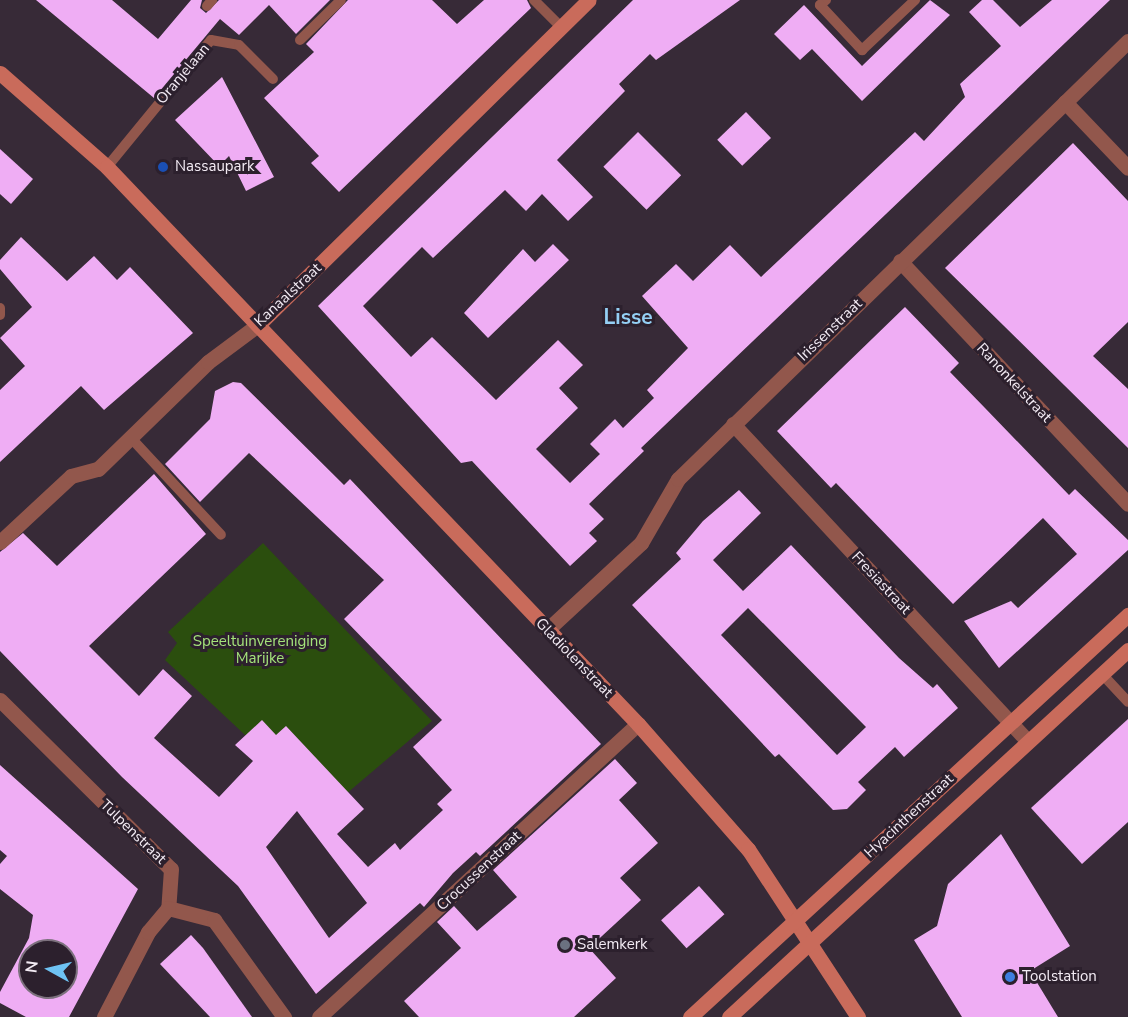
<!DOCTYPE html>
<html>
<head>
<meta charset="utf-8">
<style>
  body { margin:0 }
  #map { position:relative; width:1128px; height:1017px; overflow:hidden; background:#372a37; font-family:"Nunito Sans",sans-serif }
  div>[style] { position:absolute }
  .green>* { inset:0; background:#2b4e0e }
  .building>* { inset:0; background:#efadf4; transform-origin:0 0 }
  .lane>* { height:10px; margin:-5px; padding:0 5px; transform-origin:5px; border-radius:5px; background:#92574c }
  .street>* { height:15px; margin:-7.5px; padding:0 7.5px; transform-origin:7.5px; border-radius:7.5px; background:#92574c }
  .secondary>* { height:15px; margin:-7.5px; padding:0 7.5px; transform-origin:7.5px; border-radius:7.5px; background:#c96b5b }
  .dots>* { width:16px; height:16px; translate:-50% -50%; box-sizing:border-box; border:3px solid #2c202d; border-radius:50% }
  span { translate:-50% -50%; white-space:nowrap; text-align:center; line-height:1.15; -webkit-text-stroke:6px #2c202d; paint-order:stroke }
  .street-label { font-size:15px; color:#f3ebf4 }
  .poi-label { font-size:15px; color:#f3ebf4 }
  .left { translate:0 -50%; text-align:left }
  .park-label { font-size:15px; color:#a4e37b }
  .district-label { font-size:21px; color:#94cff4; font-weight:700 }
  .north { position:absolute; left:18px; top:939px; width:60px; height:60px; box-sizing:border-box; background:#2c202d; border:2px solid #7c717d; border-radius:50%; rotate:278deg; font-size:16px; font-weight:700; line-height:24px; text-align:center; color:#f3ebf4 }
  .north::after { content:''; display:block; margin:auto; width:21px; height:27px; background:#6ec2f3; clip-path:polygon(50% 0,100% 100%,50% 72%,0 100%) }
</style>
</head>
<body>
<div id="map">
  <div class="green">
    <i style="clip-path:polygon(263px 543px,432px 721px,326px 811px,165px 660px,177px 643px,168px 632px)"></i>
  </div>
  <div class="building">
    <i style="clip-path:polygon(36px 0,112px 0,158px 39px,191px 0,202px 0,200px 8px,206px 13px,219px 0,330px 0,296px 34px,269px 5px,239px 35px,220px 19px,154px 98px)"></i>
    <i style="clip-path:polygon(348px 0,432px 0,457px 24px,484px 0,527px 0,531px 8px,339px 192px,311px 163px,319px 156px,264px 98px,314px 52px,306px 44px)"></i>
    <i style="clip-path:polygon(633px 0,740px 0,656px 60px,650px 54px,619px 84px,625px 91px,557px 160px,593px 197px,568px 221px,542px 194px,526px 211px,505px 190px,433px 258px,422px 247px,363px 306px,411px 357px,432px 337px,496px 400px,558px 340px,583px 365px,559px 388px,578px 408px,536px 449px,570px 483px,600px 454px,590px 444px,615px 419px,623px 428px,654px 398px,647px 390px,688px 348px,642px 296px,676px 264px,693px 281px,730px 245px,761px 277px,915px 132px,924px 141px,965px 97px,960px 84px,1001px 46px,969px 12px,982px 0,993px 0,1020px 27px,1052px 0,1110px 0,641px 448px,644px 451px,589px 504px,604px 519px,589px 533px,597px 541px,570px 566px,472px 461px,461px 463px,318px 306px)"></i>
    <i style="clip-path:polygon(930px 0,950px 15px,862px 101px,812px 49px,800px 60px,774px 34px,804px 5px,862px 66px)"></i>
    <i style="clip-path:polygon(222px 77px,274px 177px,246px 191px,229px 156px,219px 166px,175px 120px)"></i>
    <i style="left:746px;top:112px;width:36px;height:40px;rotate:46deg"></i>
    <i style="left:638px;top:132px;width:61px;height:49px;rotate:45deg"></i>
    <i style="clip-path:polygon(1073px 143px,1128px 201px,1128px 322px,1093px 356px,1128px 389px,1128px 448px,945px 268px)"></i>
    <i style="clip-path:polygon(0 149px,33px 179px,11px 204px,0 194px)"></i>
    <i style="clip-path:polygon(21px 237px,67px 281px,94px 256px,117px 280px,130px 267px,193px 333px,104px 410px,81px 386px,0 462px,0 390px,25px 366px,0 338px,32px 307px,0 269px,0 260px)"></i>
    <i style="clip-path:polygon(553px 244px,569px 260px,488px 338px,464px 313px,523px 249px,535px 262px)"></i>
    <i style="clip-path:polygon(905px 307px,959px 363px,950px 372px,985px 408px,1069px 495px,1075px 489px,1128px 540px,1128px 550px,999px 668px,964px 621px,1011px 601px,1018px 608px,1077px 554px,1043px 518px,953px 604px,836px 483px,831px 488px,777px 431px)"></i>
    <i style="clip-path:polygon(evenodd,233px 382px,241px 383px,344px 485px,350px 479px,601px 744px,480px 856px,476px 852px,453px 873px,424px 907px,420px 903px,316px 994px,238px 886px,122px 777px,0 651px,0 552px,23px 533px,57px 566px,154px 474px,206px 534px,89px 646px,139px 696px,163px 669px,192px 696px,154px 738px,219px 797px,253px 761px,235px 745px,262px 720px,276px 735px,286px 726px,364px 809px,337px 834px,368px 867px,395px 843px,400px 850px,443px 810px,437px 804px,452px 790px,413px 747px,442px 720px,344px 619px,384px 580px,249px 453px,200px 502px,165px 464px,210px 419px,215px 391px,233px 382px,297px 811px,367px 903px,329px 938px,266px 847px,297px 811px)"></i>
    <i style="clip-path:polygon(evenodd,739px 490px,761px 513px,713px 560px,743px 591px,791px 545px,899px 658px,933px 688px,937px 684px,958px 708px,904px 757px,895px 747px,858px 782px,866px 790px,847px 809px,833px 810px,779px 754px,775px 757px,632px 605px,681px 559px,676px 553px,703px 521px,739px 490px,748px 608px,866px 727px,837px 755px,721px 635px,748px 608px)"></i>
    <i style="clip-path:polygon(1128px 719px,1128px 822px,1082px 864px,1031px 808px)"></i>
    <i style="clip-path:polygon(615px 759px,637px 783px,619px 800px,658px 843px,620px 878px,641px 900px,589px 948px,616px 978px,574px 1017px,419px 1017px,404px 1001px,461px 948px,437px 922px,454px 906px,477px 931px,517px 897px,493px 870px)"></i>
    <i style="clip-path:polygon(evenodd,0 765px,138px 889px,69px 1017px,26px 1017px,0 1003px,0 992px,29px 938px,33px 915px,0 889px,0 864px,7px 856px,0 850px,0 765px,30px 951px,66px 951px,66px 987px,30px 987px,30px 951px)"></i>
    <i style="clip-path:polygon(1001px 834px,1070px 946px,1030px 971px,1058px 1017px,962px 1017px,914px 940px,937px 926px,948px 884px)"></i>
    <i style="left:699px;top:886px;width:38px;height:51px;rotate:48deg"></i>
    <i style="clip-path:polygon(191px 935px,203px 948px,252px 1017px,210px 1017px,160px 964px)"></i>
  </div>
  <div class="lane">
    <i style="left:534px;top:0;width:38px;rotate:45deg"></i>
    <i style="left:826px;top:0;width:8px;rotate:140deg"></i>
    <i style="left:820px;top:5px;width:62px;rotate:47deg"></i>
    <i style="left:862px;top:50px;width:73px;rotate:-43.3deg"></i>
    <i style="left:207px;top:6px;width:8px;rotate:-50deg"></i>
    <i style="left:300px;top:40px;width:57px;rotate:-44.3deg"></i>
    <i style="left:107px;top:167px;width:164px;rotate:-50.7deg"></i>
    <i style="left:211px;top:40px;width:28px;rotate:10deg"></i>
    <i style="left:239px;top:45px;width:48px;rotate:45deg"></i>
    <i style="left:0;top:308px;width:7px;rotate:90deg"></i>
    <i style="left:131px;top:438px;width:132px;rotate:47.1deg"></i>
    <i style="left:1102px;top:674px;width:38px;rotate:47deg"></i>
  </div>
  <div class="street">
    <i style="left:1065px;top:102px;width:91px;rotate:46.3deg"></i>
    <i style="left:900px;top:261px;width:333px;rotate:46.8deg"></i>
    <i style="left:733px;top:424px;width:433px;rotate:47.1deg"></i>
    <i style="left:0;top:542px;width:97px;rotate:-42.9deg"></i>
    <i style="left:71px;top:476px;width:28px;rotate:-15deg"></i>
    <i style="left:98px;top:469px;width:153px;rotate:-44.2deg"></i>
    <i style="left:208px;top:362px;width:64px;rotate:-36.7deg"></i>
    <i style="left:547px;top:630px;width:128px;rotate:-42.8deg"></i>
    <i style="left:641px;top:543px;width:74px;rotate:-60deg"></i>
    <i style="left:678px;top:479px;width:628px;rotate:-44.23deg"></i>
    <i style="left:0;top:700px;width:240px;rotate:44.7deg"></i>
    <i style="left:171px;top:869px;width:39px;rotate:94deg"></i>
    <i style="left:168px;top:908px;width:48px;rotate:14.6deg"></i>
    <i style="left:214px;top:920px;width:120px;rotate:54.2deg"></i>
    <i style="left:104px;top:1017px;width:96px;rotate:-62.6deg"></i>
    <i style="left:148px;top:932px;width:31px;rotate:-50deg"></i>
    <i style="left:319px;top:1017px;width:433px;rotate:-42.6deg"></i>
  </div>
  <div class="secondary">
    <i style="left:0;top:73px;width:142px;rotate:41.3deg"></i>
    <i style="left:107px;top:167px;width:770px;rotate:46.37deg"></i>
    <i style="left:638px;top:724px;width:167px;rotate:48.7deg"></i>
    <i style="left:748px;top:849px;width:201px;rotate:56.8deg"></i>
    <i style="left:259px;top:324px;width:462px;rotate:-44.5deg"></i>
    <i style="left:690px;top:1017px;width:595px;rotate:-42.55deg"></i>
    <i style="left:729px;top:1017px;width:542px;rotate:-42.61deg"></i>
  </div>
  <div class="dots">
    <i style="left:163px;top:167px;background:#1a4fb4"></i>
    <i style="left:565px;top:945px;background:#6b7280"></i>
    <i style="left:1010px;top:977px;background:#3f7fe0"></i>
  </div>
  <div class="street-label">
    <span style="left:183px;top:74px;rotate:-50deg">Oranjelaan</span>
    <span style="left:288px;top:295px;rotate:-43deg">Kanaalstraat</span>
    <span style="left:830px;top:330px;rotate:-44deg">Irissenstraat</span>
    <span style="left:1014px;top:383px;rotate:47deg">Ranonkelstraat</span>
    <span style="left:881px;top:583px;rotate:47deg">Fresiastraat</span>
    <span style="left:574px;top:658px;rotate:46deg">Gladiolenstraat</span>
    <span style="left:909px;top:816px;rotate:-43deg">Hyacinthenstraat</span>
    <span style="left:133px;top:832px;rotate:44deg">Tulpenstraat</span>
    <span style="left:479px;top:871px;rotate:-43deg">Crocussenstraat</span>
  </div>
  <div class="poi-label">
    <span class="left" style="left:175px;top:167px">Nassaupark</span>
    <span class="left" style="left:577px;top:945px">Salemkerk</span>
    <span class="left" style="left:1022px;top:977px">Toolstation</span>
  </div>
  <div class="park-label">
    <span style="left:260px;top:650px">Speeltuinvereniging<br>Marijke</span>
  </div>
  <div class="district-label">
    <span style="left:628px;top:317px">Lisse</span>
  </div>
  <div class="north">N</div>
</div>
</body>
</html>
